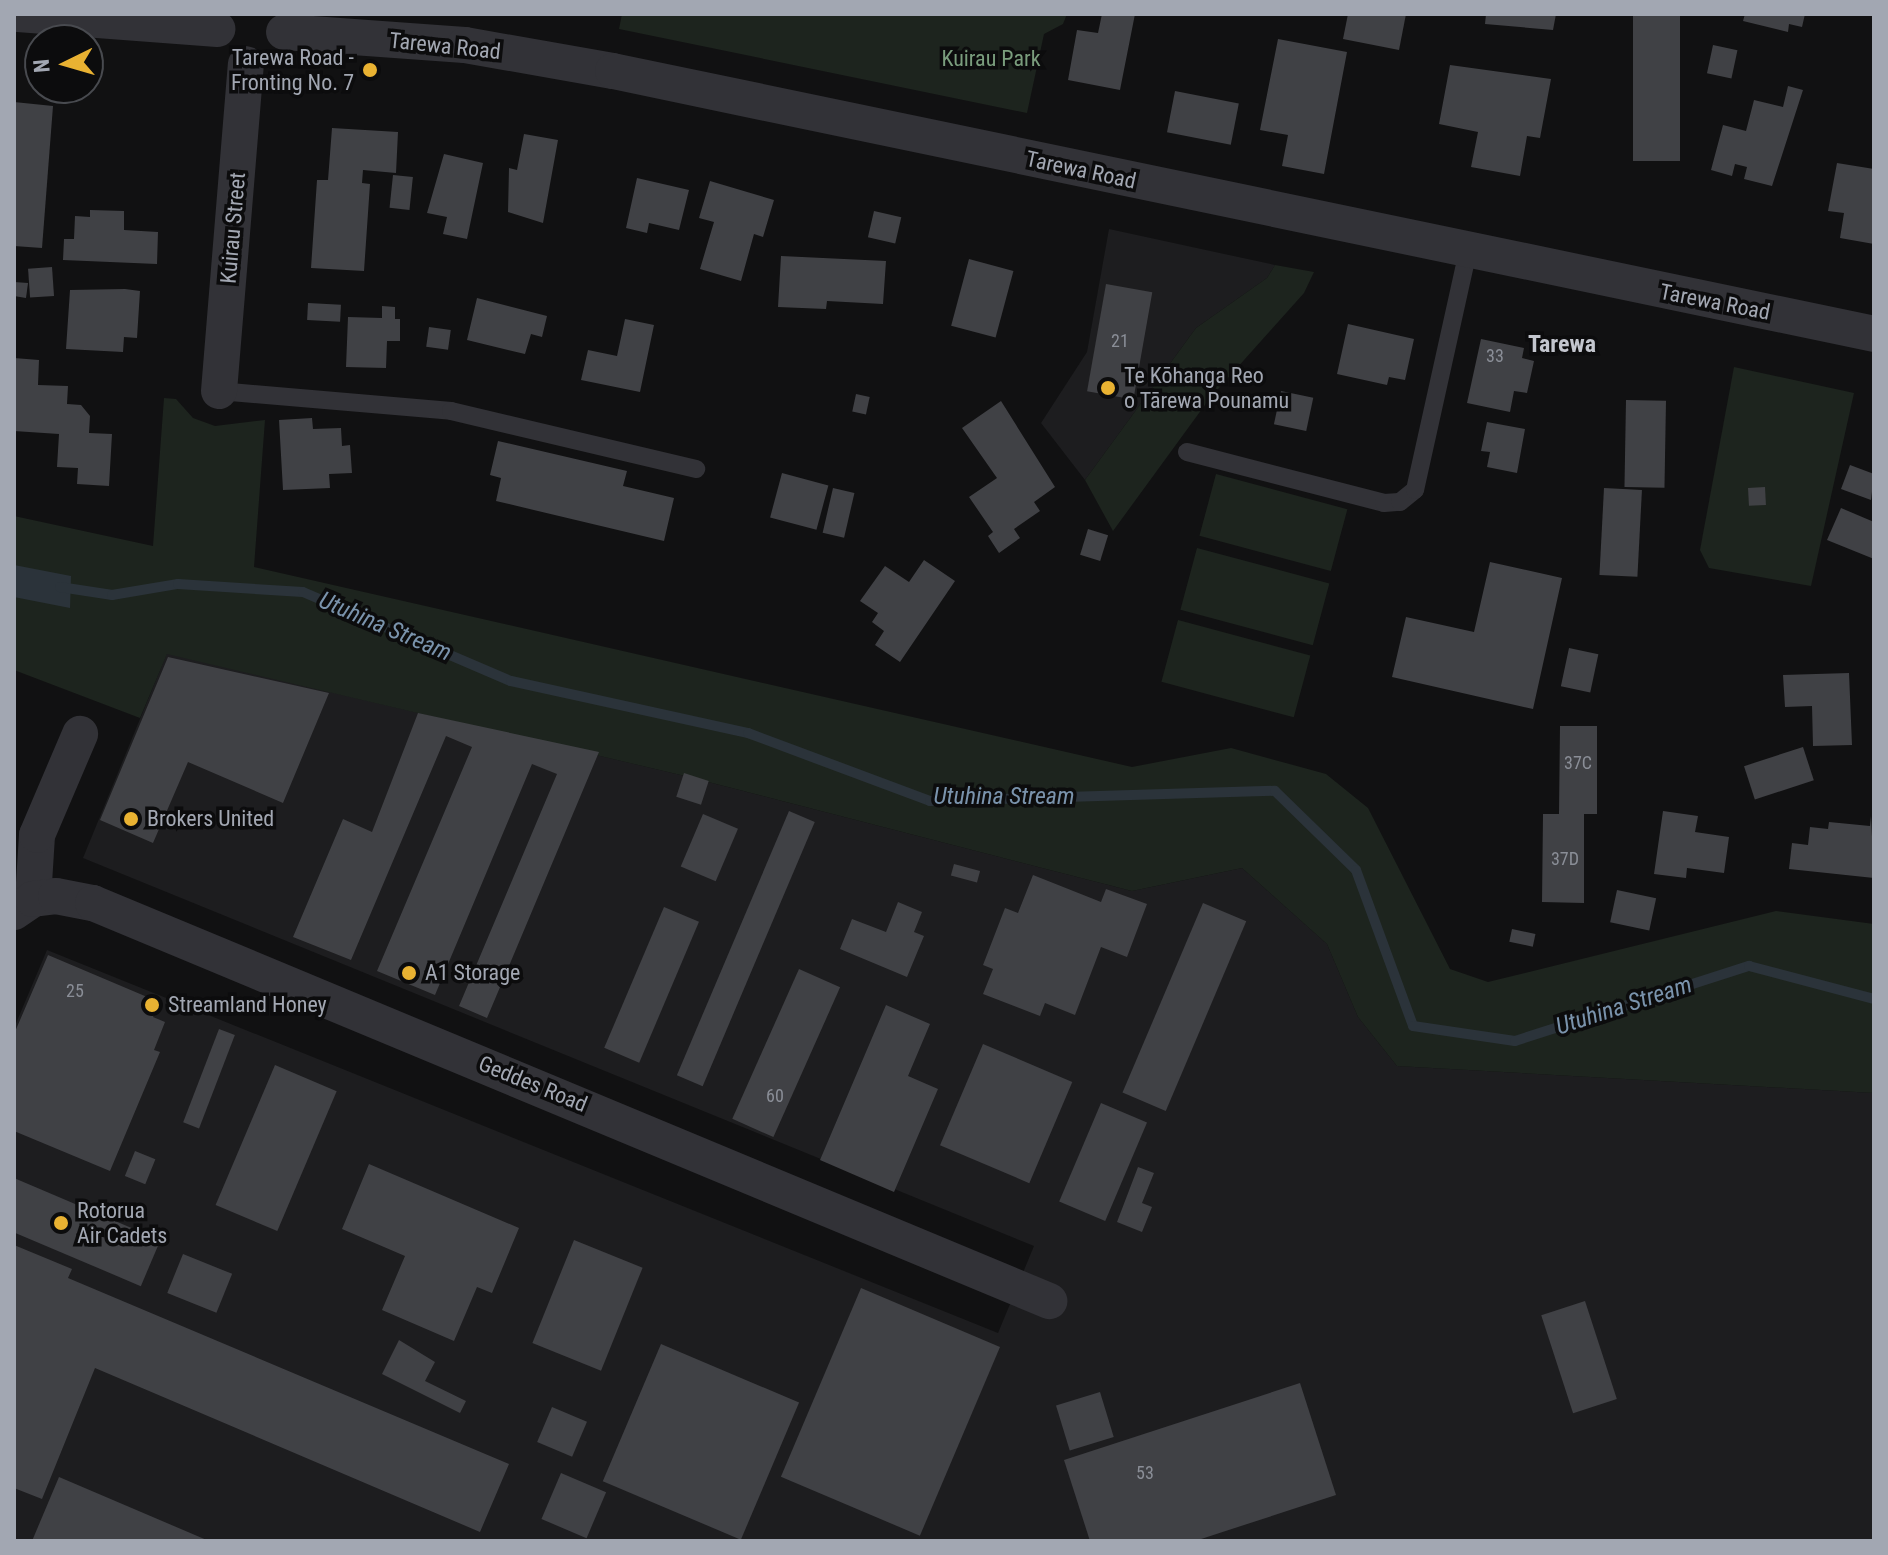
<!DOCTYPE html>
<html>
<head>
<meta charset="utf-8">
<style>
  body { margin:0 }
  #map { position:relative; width:1888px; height:1555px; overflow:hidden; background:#111112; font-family:"Roboto Condensed",sans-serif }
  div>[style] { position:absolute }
  .built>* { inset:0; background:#1d1d1f }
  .green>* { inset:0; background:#1d241e; transform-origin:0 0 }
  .water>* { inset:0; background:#2b333a }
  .stream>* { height:10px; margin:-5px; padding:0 5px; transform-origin:5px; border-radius:5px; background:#2b333a }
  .building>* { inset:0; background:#404145; transform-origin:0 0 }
  .lane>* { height:18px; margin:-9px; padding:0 9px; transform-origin:9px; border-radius:9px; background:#323237 }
  .street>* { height:36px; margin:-18px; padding:0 18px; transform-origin:18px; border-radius:18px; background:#323237 }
  .dots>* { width:22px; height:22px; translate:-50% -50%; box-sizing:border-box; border:4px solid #0c0c0d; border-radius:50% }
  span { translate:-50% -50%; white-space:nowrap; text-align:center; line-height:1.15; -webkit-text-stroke:7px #0c0c0d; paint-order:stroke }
  .number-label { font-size:18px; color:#8a8e97 }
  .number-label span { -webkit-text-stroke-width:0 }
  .street-label { font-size:22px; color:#a2a7b2 }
  .poi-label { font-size:22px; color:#a2a7b2 }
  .right { translate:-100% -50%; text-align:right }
  .left { translate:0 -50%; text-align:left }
  .park-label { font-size:22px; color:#7a9d7d }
  .neighbourhood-label { font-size:24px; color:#c3c6ce; font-weight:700 }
  .water-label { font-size:24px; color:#7a93ac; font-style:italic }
  .frame { position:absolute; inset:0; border:16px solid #a2a7b2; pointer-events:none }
  .north { position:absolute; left:24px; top:24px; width:80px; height:80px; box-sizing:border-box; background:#0c0c0d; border:2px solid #484a4f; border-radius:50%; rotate:265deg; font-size:22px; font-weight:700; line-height:32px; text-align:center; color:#a2a7b2 }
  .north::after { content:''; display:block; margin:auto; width:28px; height:36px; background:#e9b232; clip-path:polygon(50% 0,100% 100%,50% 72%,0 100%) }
</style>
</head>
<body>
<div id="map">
  <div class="built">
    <i style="clip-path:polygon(1109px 229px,1275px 265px,1267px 278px,1196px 328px,1085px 480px,1041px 423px,1087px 352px)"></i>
    <i style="clip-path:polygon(167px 653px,685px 776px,1132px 891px,1242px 868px,1327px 944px,1358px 1017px,1397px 1066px,1874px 1093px,1874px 1541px,14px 1541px,14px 1028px,47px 950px,998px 1333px,1034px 1246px,83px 858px)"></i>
  </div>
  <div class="green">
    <i style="clip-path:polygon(622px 14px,1067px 14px,1063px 24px,1044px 34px,1027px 113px,619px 29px)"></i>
    <i style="clip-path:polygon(1275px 265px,1314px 272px,1304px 293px,1210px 398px,1113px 531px,1085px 480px,1196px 328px,1267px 278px)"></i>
    <i style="clip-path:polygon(1734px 367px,1854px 393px,1811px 586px,1709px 568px,1700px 550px)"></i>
    <i style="clip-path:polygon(164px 398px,176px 399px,193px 418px,215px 426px,265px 420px,254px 567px,1132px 767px,1231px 748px,1326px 774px,1368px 808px,1450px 969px,1488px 982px,1776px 911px,1874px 924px,1874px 1093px,1397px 1066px,1358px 1017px,1327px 944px,1242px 868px,1132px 891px,685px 776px,167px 654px,140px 718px,14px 670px,14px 516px,153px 546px)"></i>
    <i style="left:1216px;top:474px;width:136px;height:64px;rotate:15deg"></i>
    <i style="left:1197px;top:548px;width:137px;height:64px;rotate:15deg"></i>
    <i style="left:1178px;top:620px;width:137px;height:64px;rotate:15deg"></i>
  </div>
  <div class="water">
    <i style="clip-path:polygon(14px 565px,71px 576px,70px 608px,14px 597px)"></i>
  </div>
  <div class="stream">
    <i style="left:60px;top:587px;width:53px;rotate:8.7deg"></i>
    <i style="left:112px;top:595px;width:67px;rotate:-9.5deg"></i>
    <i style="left:178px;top:584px;width:125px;rotate:3.7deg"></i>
    <i style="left:303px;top:592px;width:226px;rotate:23.2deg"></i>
    <i style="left:511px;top:681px;width:243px;rotate:12.4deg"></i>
    <i style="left:748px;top:733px;width:194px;rotate:20.5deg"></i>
    <i style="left:930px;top:801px;width:345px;rotate:-1.7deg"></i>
    <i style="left:1275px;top:791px;width:113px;rotate:44.3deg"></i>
    <i style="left:1356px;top:870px;width:166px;rotate:69.9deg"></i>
    <i style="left:1413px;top:1026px;width:103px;rotate:8.4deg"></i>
    <i style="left:1515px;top:1041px;width:246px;rotate:-17.8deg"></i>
    <i style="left:1749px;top:966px;width:129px;rotate:14.8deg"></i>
  </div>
  <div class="building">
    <i style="clip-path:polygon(1102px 14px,1135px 14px,1120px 90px,1068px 80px,1077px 30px,1098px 33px)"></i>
    <i style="clip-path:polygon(1348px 14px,1406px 14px,1399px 50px,1343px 39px)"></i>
    <i style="clip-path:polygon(1486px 14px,1556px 14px,1553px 30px,1485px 24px)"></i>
    <i style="left:1633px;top:14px;width:47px;height:147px"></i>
    <i style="clip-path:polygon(1745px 14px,1805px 14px,1802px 27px,1789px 24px,1788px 32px,1743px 21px)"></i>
    <i style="clip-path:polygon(1278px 39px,1347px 52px,1324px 174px,1282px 166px,1288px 135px,1260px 130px)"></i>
    <i style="left:1713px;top:45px;width:25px;height:29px;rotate:12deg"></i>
    <i style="clip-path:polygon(1450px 65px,1551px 79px,1540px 138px,1527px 136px,1520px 176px,1471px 167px,1478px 132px,1439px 124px)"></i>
    <i style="clip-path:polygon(1788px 86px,1803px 90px,1772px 186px,1744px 179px,1747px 167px,1735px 164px,1732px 176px,1711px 170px,1723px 125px,1746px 131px,1754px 100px,1783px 107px)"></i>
    <i style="left:1175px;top:91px;width:65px;height:42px;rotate:11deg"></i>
    <i style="clip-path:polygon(14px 102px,53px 106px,42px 248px,14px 246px)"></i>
    <i style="clip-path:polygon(332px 128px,398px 132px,396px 173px,363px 170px,362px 183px,370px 184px,364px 271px,311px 268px,317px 180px,328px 180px)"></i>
    <i style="clip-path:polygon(524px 134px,558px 140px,543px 223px,508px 212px,509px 168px,517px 170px)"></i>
    <i style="clip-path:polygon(444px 154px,483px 163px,467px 239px,443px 234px,447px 217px,427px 213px)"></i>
    <i style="clip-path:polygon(1837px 163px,1874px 169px,1874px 244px,1840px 238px,1844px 213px,1828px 211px)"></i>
    <i style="left:393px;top:175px;width:20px;height:33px;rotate:6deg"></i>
    <i style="clip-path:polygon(637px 178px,689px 190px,679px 230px,649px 223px,647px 233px,626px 228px)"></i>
    <i style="clip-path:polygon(710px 181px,774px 200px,763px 237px,754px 234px,741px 281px,700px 269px,714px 222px,699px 218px)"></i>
    <i style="clip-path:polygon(90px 210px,124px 211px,124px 230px,158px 232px,157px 264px,63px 260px,64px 239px,74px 239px,75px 216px,90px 217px)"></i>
    <i style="left:874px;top:211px;width:28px;height:27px;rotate:13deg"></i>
    <i style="clip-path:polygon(781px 256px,886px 261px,883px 304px,827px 301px,826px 309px,778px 307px)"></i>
    <i style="left:969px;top:259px;width:46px;height:69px;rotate:15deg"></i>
    <i style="left:52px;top:267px;width:29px;height:24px;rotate:86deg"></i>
    <i style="clip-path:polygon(14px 282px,28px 283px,26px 298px,14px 296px)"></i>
    <i style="left:1106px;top:284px;width:47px;height:109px;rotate:10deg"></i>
    <i style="clip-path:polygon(125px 289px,140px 291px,137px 338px,124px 337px,123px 352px,66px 349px,70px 290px)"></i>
    <i style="clip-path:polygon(477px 298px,547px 316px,542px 337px,531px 334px,525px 354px,467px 340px)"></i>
    <i style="left:308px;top:303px;width:33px;height:17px;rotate:3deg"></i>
    <i style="clip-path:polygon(382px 306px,395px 307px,395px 319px,400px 319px,400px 341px,387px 341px,386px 368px,346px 367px,348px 317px,382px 318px)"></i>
    <i style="clip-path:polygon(625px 319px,654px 325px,640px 392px,581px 380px,588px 350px,617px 356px)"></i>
    <i style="clip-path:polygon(1348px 324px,1414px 339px,1405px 380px,1389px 377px,1387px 385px,1337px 374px)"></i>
    <i style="left:429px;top:327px;width:22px;height:20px;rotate:8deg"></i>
    <i style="clip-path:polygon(1481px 339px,1524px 348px,1522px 358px,1534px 361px,1527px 393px,1514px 391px,1510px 412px,1467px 403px)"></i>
    <i style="clip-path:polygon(14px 358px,39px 360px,38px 385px,68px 386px,67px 404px,81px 405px,90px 416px,89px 433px,112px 434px,109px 486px,77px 484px,78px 468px,57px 467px,59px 434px,14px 431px)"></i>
    <i style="left:1281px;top:391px;width:33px;height:34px;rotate:12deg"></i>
    <i style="left:856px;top:394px;width:14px;height:18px;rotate:12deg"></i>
    <i style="left:1626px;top:400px;width:40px;height:87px;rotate:1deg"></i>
    <i style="clip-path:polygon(1001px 401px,1055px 487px,1034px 502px,1040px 511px,1014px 529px,1020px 538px,999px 553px,988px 536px,993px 532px,969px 497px,997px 478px,962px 428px)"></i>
    <i style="clip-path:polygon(312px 418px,313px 429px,341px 428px,342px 446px,350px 445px,352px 473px,329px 474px,330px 488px,283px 490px,279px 420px)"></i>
    <i style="clip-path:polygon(1487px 422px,1525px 429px,1517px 473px,1487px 467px,1490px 452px,1481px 451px)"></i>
    <i style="clip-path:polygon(498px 441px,627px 471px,623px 486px,674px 498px,664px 541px,496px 501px,501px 478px,490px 475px)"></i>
    <i style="clip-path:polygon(1850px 465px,1874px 474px,1871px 500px,1841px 489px)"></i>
    <i style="left:782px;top:473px;width:48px;height:46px;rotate:15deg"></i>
    <i style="left:1765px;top:487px;width:18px;height:17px;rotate:87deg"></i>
    <i style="left:833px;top:488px;width:22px;height:46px;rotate:13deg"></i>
    <i style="left:1604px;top:488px;width:38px;height:87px;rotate:3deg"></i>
    <i style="clip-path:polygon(1841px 508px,1874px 522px,1874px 559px,1827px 540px)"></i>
    <i style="left:1088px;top:529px;width:21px;height:27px;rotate:17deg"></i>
    <i style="clip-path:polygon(924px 560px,955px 581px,900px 662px,875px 645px,884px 631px,872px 622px,878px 613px,860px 601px,885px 566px,909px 582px)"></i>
    <i style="clip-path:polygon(1490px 562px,1562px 578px,1533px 709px,1392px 677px,1406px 617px,1474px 632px)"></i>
    <i style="left:1569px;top:648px;width:30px;height:39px;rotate:12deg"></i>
    <i style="clip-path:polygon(168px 657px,329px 693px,283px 803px,188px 762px,153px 843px,100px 820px)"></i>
    <i style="clip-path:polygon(1849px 673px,1852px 745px,1813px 746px,1812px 706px,1785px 707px,1783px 675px)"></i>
    <i style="clip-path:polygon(418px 713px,599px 752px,487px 1018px,459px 1006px,557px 774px,532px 764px,435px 995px,377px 971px,472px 747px,446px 736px,351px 960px,293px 937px,343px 819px,372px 832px)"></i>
    <i style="clip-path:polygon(1560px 726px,1597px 726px,1597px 814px,1584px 814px,1584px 903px,1542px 902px,1543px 814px,1559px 814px)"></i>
    <i style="left:1803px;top:747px;width:35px;height:62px;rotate:72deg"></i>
    <i style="left:684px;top:773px;width:26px;height:25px;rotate:18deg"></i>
    <i style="left:789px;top:811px;width:28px;height:287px;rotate:23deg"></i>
    <i style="clip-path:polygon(1663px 811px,1698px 816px,1695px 832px,1729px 837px,1724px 873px,1687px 868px,1686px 878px,1654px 874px)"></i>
    <i style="left:703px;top:814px;width:38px;height:57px;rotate:23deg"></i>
    <i style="clip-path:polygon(1871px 816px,1874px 878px,1789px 869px,1792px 843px,1808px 845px,1810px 827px,1828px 829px,1829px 822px,1870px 826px)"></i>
    <i style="left:954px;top:864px;width:27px;height:12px;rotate:15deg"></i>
    <i style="clip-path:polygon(1033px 875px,1101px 902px,1106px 889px,1147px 904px,1127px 957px,1101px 947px,1075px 1015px,1045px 1003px,1040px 1016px,983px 994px,993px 969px,983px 965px,1005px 908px,1018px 913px)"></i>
    <i style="left:1617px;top:890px;width:40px;height:33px;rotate:12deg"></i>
    <i style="clip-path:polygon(898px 902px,922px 912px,914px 932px,924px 936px,907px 977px,840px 949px,852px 919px,886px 932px)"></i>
    <i style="left:1203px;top:903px;width:47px;height:206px;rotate:23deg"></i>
    <i style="left:664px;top:907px;width:38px;height:153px;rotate:23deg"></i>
    <i style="left:1512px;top:929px;width:24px;height:13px;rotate:12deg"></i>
    <i style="clip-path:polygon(48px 955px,159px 1002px,153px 1017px,165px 1022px,154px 1050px,160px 1052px,110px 1171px,14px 1131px,14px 1034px)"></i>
    <i style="left:799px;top:969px;width:45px;height:164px;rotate:24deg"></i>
    <i style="clip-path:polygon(886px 1005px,930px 1024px,908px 1076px,938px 1089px,894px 1192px,820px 1160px)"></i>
    <i style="left:219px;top:1029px;width:17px;height:100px;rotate:21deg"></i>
    <i style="left:983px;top:1044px;width:97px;height:110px;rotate:23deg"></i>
    <i style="left:275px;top:1065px;width:67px;height:152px;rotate:23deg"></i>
    <i style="left:1101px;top:1103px;width:50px;height:107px;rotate:23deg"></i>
    <i style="left:135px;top:1151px;width:22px;height:27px;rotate:22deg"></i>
    <i style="clip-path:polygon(369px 1164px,519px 1228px,492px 1293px,477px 1287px,454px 1341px,382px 1310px,405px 1256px,342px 1229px)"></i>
    <i style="clip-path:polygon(1138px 1167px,1154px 1173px,1142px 1203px,1152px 1207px,1142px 1232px,1117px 1222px)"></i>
    <i style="left:14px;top:1178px;width:159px;height:50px;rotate:23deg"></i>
    <i style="left:574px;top:1240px;width:74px;height:111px;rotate:22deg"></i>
    <i style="clip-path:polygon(14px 1245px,72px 1269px,68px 1278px,509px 1464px,480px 1532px,95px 1368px,42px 1499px,14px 1488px)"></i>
    <i style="left:183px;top:1254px;width:53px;height:42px;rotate:22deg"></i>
    <i style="left:861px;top:1288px;width:151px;height:205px;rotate:23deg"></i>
    <i style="left:1585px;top:1301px;width:103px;height:46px;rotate:72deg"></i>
    <i style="clip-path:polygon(399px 1340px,435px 1362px,425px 1381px,466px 1401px,460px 1413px,382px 1374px)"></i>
    <i style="left:661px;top:1344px;width:150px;height:149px;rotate:23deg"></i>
    <i style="clip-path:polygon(1300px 1383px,1336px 1495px,1195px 1541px,1090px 1541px,1064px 1460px)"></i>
    <i style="left:1100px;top:1392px;width:47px;height:46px;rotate:73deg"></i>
    <i style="left:552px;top:1407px;width:38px;height:38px;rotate:23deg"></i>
    <i style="left:561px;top:1473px;width:49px;height:50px;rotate:23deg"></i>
    <i style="clip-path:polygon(59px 1477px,209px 1541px,32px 1541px)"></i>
  </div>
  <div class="lane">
    <i style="left:219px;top:391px;width:233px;rotate:4.9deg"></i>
    <i style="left:451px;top:411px;width:252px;rotate:13.3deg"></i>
    <i style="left:1187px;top:452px;width:203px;rotate:14.5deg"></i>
    <i style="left:1384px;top:503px;width:16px;rotate:-4deg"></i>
    <i style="left:1400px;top:502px;width:19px;rotate:-39deg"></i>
    <i style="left:1415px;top:490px;width:245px;rotate:-77.5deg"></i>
  </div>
  <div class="street">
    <i style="left:18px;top:14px;width:200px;rotate:4.3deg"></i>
    <i style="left:284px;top:32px;width:181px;rotate:4.1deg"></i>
    <i style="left:465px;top:45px;width:150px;rotate:10deg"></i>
    <i style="left:613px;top:71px;width:1288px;rotate:11.78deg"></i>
    <i style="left:219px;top:391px;width:328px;rotate:-85.3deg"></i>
    <i style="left:33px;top:899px;width:64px;rotate:-86.4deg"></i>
    <i style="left:37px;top:835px;width:110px;rotate:-66.9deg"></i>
    <i style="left:14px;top:912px;width:23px;rotate:-34deg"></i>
    <i style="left:33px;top:899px;width:23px;rotate:-7deg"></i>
    <i style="left:56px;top:896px;width:38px;rotate:11deg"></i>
    <i style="left:93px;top:903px;width:1036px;rotate:22.6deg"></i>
  </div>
  <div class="dots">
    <i style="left:370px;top:70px;background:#e9b232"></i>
    <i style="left:1108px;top:388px;background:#e9b232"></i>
    <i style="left:131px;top:819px;background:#e9b232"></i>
    <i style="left:409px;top:973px;background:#e9b232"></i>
    <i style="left:152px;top:1005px;background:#e9b232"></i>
    <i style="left:61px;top:1223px;background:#e9b232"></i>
  </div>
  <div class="number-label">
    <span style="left:1120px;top:341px">21</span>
    <span style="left:1495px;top:356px">33</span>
    <span style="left:1578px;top:763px">37C</span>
    <span style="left:1565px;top:859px">37D</span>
    <span style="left:75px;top:991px">25</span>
    <span style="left:775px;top:1096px">60</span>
    <span style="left:1145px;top:1473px">53</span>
  </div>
  <div class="street-label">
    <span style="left:445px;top:46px;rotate:6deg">Tarewa Road</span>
    <span style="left:1081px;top:170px;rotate:12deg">Tarewa Road</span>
    <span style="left:233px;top:228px;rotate:-85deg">Kuirau Street</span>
    <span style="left:1715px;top:302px;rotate:11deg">Tarewa Road</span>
    <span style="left:533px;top:1084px;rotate:22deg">Geddes Road</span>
  </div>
  <div class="poi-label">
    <span class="right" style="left:354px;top:70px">Tarewa Road -<br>Fronting No. 7</span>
    <span class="left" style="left:1124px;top:388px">Te Kōhanga Reo<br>o Tārewa Pounamu</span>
    <span class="left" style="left:147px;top:819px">Brokers United</span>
    <span class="left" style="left:425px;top:973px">A1 Storage</span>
    <span class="left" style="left:168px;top:1005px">Streamland Honey</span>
    <span class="left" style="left:77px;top:1223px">Rotorua<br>Air Cadets</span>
  </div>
  <div class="park-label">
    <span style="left:991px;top:59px">Kuirau Park</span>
  </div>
  <div class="neighbourhood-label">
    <span style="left:1562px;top:345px">Tarewa</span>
  </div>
  <div class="water-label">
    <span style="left:385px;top:627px;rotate:23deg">Utuhina Stream</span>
    <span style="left:1004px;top:797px">Utuhina Stream</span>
    <span style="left:1624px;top:1006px;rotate:-18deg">Utuhina Stream</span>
  </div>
  <div class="frame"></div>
  <div class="north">N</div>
</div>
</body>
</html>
